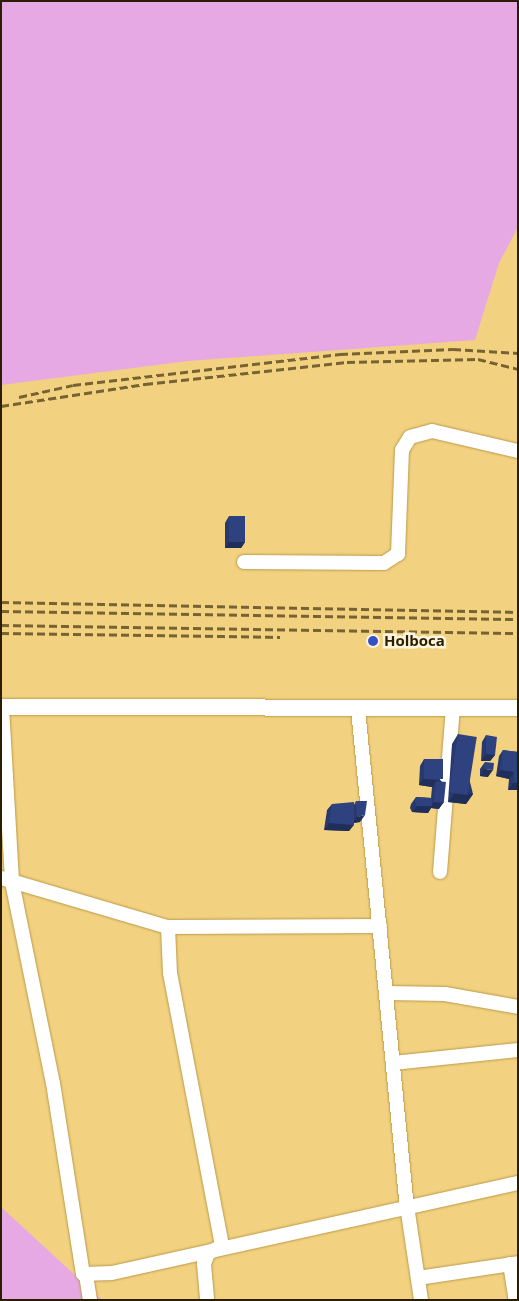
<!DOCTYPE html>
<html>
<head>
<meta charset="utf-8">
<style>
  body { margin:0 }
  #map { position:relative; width:519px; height:1301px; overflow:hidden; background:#f2d180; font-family:"Open Sans",sans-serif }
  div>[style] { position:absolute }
  .green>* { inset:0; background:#e6a9e4 }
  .roads { filter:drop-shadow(0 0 1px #ba9a49) drop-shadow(0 0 1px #ba9a49) }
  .minor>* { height:14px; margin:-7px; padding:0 7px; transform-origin:7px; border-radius:7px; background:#fff }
  .major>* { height:16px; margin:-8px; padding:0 8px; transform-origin:8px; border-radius:8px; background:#fff }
  .rail>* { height:3px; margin-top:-1.5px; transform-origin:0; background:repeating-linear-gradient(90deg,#776231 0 8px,transparent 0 12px) }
  .wall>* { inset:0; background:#28396e }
  .shaded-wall>* { inset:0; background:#202e5a }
  .building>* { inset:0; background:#2e4280; transform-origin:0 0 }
  .dots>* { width:14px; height:14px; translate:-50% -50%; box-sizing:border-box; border:2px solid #fff5de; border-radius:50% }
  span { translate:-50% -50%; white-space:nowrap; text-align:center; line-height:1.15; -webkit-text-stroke:5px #fff5de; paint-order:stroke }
  .poi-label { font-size:15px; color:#2b1e00; font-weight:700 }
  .left { translate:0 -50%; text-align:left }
  .frame { position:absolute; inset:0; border:2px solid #2b1e00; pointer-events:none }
</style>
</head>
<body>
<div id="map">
  <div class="green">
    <i style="clip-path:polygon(1px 1px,518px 1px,518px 227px,499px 263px,475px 340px,188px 361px,1px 385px)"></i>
    <i style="clip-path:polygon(1px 1207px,102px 1300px,1px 1300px)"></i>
  </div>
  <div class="roads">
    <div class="minor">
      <i style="left:244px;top:562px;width:140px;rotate:0.4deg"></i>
      <i style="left:384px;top:563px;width:17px;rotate:-33deg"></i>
      <i style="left:398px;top:554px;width:104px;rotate:-87.8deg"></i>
      <i style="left:402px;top:450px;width:15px;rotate:-58deg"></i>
      <i style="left:410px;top:437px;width:23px;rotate:-15deg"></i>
      <i style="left:432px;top:431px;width:88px;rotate:13.1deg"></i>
      <i style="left:2px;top:707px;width:175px;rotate:86.7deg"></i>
      <i style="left:12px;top:882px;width:205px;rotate:78.5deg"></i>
      <i style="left:53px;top:1083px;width:193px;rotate:81.1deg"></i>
      <i style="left:83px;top:1274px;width:29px;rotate:-2deg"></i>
      <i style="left:112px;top:1273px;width:416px;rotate:-12.5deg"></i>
      <i style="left:358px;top:709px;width:499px;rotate:84.4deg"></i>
      <i style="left:407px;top:1206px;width:95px;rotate:81.5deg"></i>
      <i style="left:440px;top:872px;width:165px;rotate:-85.5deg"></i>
      <i style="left:1px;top:878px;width:174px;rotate:16.4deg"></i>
      <i style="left:168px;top:927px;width:212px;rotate:-0.3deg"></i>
      <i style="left:168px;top:927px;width:46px;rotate:87.5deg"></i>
      <i style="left:170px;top:973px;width:278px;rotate:79.2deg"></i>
      <i style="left:222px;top:1246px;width:16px;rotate:153deg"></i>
      <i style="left:208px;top:1253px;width:12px;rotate:110deg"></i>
      <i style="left:204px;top:1264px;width:34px;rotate:85deg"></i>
      <i style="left:387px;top:993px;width:58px;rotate:1deg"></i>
      <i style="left:445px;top:994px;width:74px;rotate:10.1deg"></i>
      <i style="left:393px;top:1063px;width:126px;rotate:-5.9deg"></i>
      <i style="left:510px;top:1264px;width:36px;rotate:81deg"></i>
      <i style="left:86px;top:1275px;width:25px;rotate:81deg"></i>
      <i style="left:418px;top:1278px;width:101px;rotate:-8.5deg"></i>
    </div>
    <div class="major">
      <i style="left:1px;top:707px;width:517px;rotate:0.11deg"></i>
    </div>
  </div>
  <div class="rail">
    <i style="left:19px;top:397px;width:55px;rotate:-12.5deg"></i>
    <i style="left:73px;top:385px;width:269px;rotate:-6.6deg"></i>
    <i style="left:340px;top:354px;width:113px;rotate:-2.5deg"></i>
    <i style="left:453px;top:349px;width:65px;rotate:3.5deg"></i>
    <i style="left:1px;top:406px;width:146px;rotate:-8.7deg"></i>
    <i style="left:145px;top:384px;width:203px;rotate:-6.2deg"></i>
    <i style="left:347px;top:362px;width:131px;rotate:-1.3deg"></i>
    <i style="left:478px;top:359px;width:41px;rotate:14deg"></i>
    <i style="left:1px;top:602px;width:517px;rotate:1.11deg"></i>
    <i style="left:1px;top:611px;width:517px;rotate:0.89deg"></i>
    <i style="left:1px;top:625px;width:517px;rotate:0.89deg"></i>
    <i style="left:1px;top:633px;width:279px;rotate:0.8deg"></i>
  </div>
  <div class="wall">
    <i style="clip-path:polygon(229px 516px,245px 542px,241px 548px,225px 548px,225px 523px)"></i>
    <i style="clip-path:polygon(458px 734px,473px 794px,466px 804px,448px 802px,452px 744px)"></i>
    <i style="clip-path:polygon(486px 735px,495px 755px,490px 761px,481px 761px,482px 742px)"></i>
    <i style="clip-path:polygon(503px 750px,518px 752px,517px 790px,508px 790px,509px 779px,496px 776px,499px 756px)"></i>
    <i style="clip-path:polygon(424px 759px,441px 781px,439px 809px,431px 808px,428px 813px,412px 812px,410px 808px,411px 804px,416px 797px,431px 798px,432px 787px,419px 785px,420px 766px)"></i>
    <i style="clip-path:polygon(485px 762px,488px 777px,480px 776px,480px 769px)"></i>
    <i style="clip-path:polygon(356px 801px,360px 822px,354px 823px,349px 831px,324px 830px,327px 810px,332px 804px,354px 805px)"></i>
  </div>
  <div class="shaded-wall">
    <i style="clip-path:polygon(229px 542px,245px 542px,241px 548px,225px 548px)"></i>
    <i style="clip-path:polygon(486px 754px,495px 755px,490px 761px,481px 761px)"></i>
    <i style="clip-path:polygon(484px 769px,493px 770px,488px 777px,480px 776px)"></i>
    <i style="clip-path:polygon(501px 770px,514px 772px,509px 779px,496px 776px)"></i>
    <i style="clip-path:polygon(423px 779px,442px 781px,437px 787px,436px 781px,432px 787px,419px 785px)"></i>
    <i style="clip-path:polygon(513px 783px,518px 783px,518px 788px,517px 790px,508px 790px)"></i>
    <i style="clip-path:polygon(455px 793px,473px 794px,466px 804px,448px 802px)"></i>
    <i style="clip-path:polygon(434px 802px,444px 802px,439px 809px,431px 808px,428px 813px,412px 812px,417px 806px,431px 806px)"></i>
    <i style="clip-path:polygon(365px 815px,360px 822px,352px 823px,357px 817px)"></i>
    <i style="clip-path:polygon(329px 823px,354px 825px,349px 831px,324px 830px)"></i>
  </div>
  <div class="building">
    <i style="left:229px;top:516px;width:16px;height:26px"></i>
    <i style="left:458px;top:734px;width:19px;height:59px;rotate:9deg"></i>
    <i style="clip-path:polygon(486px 735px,497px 737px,495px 755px,486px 754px)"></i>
    <i style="clip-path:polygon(503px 750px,518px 752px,518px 783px,513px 783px,514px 772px,501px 770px)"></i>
    <i style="left:424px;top:759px;width:19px;height:20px"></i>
    <i style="left:485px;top:762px;width:9px;height:7px;rotate:6deg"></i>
    <i style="left:436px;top:781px;width:10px;height:21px;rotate:6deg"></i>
    <i style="clip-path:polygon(416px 797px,432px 798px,432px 806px,417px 806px,415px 801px)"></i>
    <i style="clip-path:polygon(356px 801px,367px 801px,365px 815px,357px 817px)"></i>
    <i style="clip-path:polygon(354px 802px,354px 825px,329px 823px,332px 804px)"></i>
  </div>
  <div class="dots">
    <i style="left:373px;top:641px;background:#3552c4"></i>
  </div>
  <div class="poi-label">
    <span class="left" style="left:384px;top:641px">Holboca</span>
  </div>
  <div class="frame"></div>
</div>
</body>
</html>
